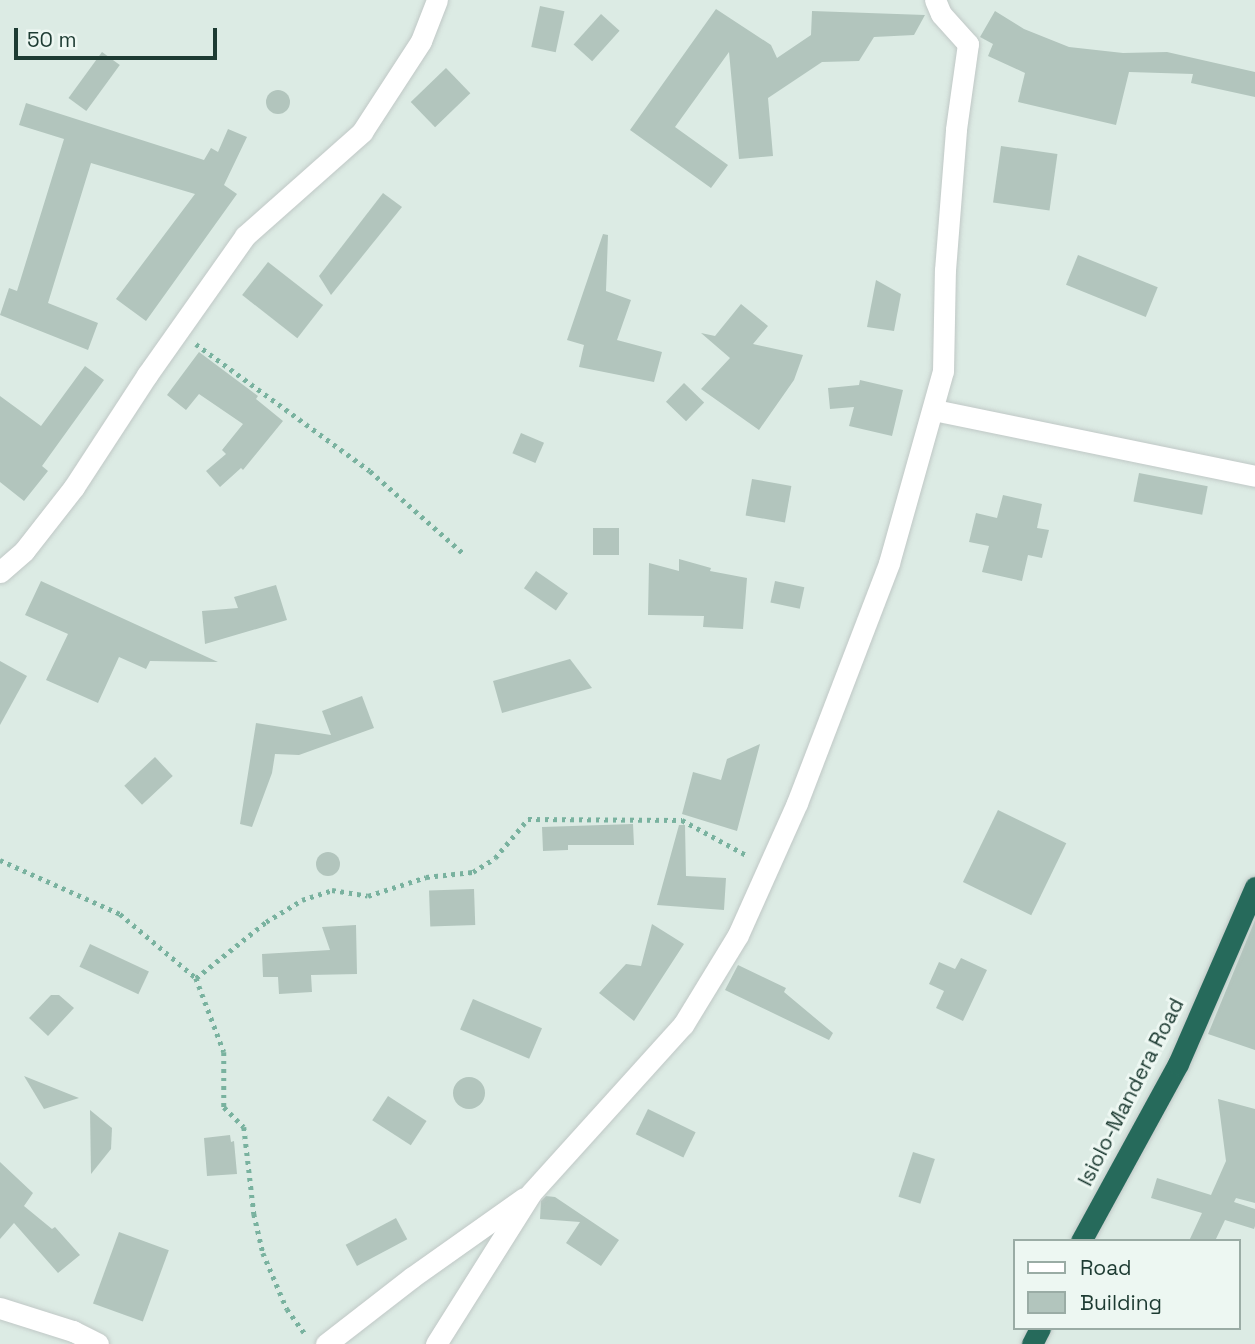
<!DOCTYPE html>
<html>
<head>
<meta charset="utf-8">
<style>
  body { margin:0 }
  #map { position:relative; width:1255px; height:1344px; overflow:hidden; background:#dcebe4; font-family:"Space Grotesk",sans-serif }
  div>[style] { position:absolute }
  .building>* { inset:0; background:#b2c5bd; transform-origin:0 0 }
  .round { border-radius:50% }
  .path>* { height:4.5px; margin-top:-2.25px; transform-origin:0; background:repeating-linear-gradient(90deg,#79b29f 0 3.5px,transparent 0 8.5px) }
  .roads { filter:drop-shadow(0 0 2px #c0c8c6) drop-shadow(0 0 2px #c0c8c6) }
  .minor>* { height:21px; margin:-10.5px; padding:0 10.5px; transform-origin:10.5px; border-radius:10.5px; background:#fff }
  .highway>* { height:21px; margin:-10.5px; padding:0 10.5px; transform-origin:10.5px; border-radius:10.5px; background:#266a5b }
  span { translate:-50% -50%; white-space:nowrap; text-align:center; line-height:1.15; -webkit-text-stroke:6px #edf7f2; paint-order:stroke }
  .street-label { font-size:21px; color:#1d3b32 }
  .legend { position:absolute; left:1013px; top:1239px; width:228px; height:91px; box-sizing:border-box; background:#edf7f2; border:2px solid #9aaca5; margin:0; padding:9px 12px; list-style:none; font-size:21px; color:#1d3b32 }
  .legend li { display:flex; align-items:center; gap:14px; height:35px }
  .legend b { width:35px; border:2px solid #9aaca5 }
  .scale { position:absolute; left:14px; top:28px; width:203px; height:32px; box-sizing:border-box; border:4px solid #1d3b32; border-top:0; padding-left:9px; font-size:21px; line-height:24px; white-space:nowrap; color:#1d3b32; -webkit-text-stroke:5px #edf7f2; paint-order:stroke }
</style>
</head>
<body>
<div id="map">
  <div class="building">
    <i style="left:540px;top:6px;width:25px;height:42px;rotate:12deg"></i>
    <i style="clip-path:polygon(716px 9px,771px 45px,777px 58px,811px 35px,812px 11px,925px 15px,914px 35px,874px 37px,859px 61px,822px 62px,768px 98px,773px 156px,739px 159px,729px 52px,675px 127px,728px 165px,711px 188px,630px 130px)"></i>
    <i style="clip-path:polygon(995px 11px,1024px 29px,1069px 47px,1123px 53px,1167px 52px,1255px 72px,1255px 97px,1191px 83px,1193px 74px,1129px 72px,1116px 125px,1018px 102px,1025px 73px,988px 56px,993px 44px,980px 37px)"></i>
    <i style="left:601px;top:14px;width:25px;height:41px;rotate:42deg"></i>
    <i style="left:102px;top:52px;width:22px;height:57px;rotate:36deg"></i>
    <i style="left:446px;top:68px;width:35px;height:49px;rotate:46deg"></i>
    <i class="round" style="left:266px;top:90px;width:24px;height:24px"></i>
    <i style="clip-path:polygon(26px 103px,204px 160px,211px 148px,218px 152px,228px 129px,247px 137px,224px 185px,237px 194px,146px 321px,116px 299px,195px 194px,91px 163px,48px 303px,98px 323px,88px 350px,0 315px,9px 288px,17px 291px,64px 139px,19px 125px)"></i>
    <i style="left:1001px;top:146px;width:57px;height:57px;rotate:8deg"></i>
    <i style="clip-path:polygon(383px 193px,402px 207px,331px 295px,319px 276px)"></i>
    <i style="clip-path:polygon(603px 234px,608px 235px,606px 291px,631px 300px,617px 340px,662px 352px,654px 382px,579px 367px,584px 345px,567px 340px)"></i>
    <i style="left:1078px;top:255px;width:86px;height:32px;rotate:22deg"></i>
    <i style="left:268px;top:262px;width:70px;height:42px;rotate:38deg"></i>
    <i style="clip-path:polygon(876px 280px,901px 294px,894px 331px,867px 327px)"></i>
    <i style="clip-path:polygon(741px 304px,768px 326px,753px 344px,803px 355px,794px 380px,759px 430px,701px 389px,730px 358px,701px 333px,715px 336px)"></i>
    <i style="clip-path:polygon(199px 352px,258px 396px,256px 399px,283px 421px,243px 470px,241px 468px,220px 487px,206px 471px,226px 454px,222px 450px,243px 424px,199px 394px,186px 410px,167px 395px)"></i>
    <i style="clip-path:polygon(85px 366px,104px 380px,42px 466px,48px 471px,24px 501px,0 482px,0 396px,41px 426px)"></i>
    <i style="clip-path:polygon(860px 380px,903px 390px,892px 436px,849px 426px,854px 407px,830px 409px,828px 388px,859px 385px)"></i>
    <i style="left:684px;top:383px;width:28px;height:26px;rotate:44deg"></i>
    <i style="left:521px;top:433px;width:25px;height:22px;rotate:23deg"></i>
    <i style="left:1139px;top:473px;width:70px;height:29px;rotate:11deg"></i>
    <i style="left:752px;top:479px;width:40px;height:37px;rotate:10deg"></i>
    <i style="clip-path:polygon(1003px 495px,1042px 504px,1037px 528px,1049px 530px,1042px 558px,1028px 555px,1022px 581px,982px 572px,989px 546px,969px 542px,976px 513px,997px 518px)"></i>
    <i style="left:619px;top:528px;width:27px;height:26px;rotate:90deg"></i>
    <i style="clip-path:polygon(679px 559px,711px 568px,710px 571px,747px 578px,743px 629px,703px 627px,704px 616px,648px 615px,649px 563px,679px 571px)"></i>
    <i style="left:536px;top:571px;width:39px;height:21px;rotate:35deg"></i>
    <i style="clip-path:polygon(41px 581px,218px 662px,150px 661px,146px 669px,119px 657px,98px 703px,46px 680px,68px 634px,25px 615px)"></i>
    <i style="left:775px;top:581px;width:30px;height:22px;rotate:12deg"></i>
    <i style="clip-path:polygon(276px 585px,287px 620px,205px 644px,202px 611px,238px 608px,234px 597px)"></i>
    <i style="clip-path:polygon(570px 659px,592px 688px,502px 713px,493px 681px)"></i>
    <i style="clip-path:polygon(0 661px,27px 676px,0 725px)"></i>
    <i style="clip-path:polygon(362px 696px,374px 728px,299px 755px,275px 754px,272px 773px,252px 827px,240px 824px,256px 723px,331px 735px,322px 711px)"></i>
    <i style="clip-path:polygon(760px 744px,737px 831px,682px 814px,693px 772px,721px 780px,727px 759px)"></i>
    <i style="left:155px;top:757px;width:26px;height:42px;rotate:47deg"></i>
    <i style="left:998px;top:810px;width:76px;height:80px;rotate:26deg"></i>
    <i style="clip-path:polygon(633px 824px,634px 845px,568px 845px,568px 850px,543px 851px,542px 827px)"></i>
    <i style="clip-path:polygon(679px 825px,685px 825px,686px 876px,726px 878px,724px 910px,657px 905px)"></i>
    <i class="round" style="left:316px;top:852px;width:24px;height:24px"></i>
    <i style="left:474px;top:889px;width:36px;height:45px;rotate:88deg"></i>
    <i style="clip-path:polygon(1255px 920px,1255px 1050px,1208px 1034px)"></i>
    <i style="clip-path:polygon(652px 924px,684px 944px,634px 1021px,599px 993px,626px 964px,641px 966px)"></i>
    <i style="clip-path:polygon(356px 925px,357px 974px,311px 975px,312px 992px,279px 994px,278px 977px,263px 977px,262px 954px,330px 950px,322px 927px)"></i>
    <i style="left:90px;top:944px;width:65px;height:25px;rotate:25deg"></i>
    <i style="clip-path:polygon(961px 958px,987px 970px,963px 1021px,936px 1008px,944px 991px,929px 984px,939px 962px,955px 969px)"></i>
    <i style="clip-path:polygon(738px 965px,786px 988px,784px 992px,833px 1033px,829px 1040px,725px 990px)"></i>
    <i style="clip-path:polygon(51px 995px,59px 995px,74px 1008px,48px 1036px,29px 1018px)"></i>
    <i style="left:473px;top:999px;width:75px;height:33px;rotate:23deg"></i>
    <i style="clip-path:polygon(24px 1076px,79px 1098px,44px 1109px)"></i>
    <i class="round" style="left:453px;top:1077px;width:32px;height:32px"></i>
    <i style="left:388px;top:1096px;width:46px;height:29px;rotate:33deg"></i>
    <i style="clip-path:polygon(1218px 1099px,1255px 1109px,1255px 1203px,1236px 1198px,1234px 1202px,1255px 1209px,1255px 1226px,1254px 1229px,1225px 1220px,1215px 1241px,1189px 1241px,1202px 1213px,1151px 1198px,1157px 1178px,1211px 1195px,1226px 1161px)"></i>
    <i style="left:648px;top:1109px;width:53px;height:28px;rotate:26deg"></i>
    <i style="clip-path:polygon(90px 1110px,112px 1128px,111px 1149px,91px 1174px)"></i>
    <i style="clip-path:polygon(230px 1135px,231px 1142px,234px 1141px,237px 1174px,207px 1176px,204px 1138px)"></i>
    <i style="left:913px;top:1152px;width:23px;height:47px;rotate:18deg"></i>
    <i style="clip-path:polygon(0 1162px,33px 1193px,24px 1206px,52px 1229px,55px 1227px,80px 1255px,58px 1273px,14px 1223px,0 1239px)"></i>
    <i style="clip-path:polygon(546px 1196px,555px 1197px,619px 1240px,601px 1266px,566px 1243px,580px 1222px,540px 1219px,541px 1201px)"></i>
    <i style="left:396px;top:1218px;width:24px;height:57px;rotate:62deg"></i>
    <i style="left:119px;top:1232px;width:53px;height:76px;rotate:20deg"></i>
  </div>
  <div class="path">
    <i style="left:196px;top:344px;width:215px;rotate:36.1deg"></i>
    <i style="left:370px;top:471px;width:123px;rotate:41.4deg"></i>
    <i style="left:0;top:860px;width:132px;rotate:24.2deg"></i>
    <i style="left:120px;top:914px;width:99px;rotate:40.1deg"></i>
    <i style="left:196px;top:978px;width:79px;rotate:69.3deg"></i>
    <i style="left:224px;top:1052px;width:55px;rotate:90deg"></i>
    <i style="left:224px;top:1107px;width:28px;rotate:45deg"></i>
    <i style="left:244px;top:1127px;width:88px;rotate:83.4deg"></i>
    <i style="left:254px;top:1214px;width:40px;rotate:77deg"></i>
    <i style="left:263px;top:1253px;width:61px;rotate:66.8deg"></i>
    <i style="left:287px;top:1309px;width:32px;rotate:54deg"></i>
    <i style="left:196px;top:978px;width:90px;rotate:-38.7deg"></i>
    <i style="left:266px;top:922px;width:42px;rotate:-31.4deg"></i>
    <i style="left:302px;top:900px;width:32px;rotate:-18deg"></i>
    <i style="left:332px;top:890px;width:36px;rotate:9deg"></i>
    <i style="left:368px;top:896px;width:61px;rotate:-18.1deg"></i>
    <i style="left:426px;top:877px;width:47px;rotate:-6.1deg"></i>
    <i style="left:473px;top:872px;width:26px;rotate:-32deg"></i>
    <i style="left:495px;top:858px;width:51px;rotate:-49.8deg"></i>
    <i style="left:528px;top:819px;width:154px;rotate:0.4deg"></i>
    <i style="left:682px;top:820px;width:75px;rotate:28.6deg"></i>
  </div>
  <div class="roads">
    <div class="minor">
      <i style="left:934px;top:410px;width:328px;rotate:11.6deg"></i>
      <i style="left:0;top:572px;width:32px;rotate:-41deg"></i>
      <i style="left:24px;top:551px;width:81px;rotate:-52deg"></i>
      <i style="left:74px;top:487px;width:134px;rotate:-56.9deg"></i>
      <i style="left:147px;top:375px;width:170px;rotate:-54.8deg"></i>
      <i style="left:245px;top:236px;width:157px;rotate:-41.6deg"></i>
      <i style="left:362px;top:132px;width:108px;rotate:-57deg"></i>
      <i style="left:421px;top:41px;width:44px;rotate:-68.7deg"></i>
      <i style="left:0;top:1308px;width:77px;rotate:17.5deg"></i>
      <i style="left:73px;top:1331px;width:28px;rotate:27deg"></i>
      <i style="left:326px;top:1344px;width:108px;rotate:-37.8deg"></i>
      <i style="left:411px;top:1278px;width:138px;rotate:-35.3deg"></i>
      <i style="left:436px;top:1344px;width:178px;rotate:-57.8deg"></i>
      <i style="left:531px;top:1193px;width:227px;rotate:-47.9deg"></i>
      <i style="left:683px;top:1025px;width:105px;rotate:-58.6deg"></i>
      <i style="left:738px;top:935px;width:145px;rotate:-65.9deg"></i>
      <i style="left:797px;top:803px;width:257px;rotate:-69deg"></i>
      <i style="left:889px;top:563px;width:199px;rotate:-74.3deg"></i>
      <i style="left:943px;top:371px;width:101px;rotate:-88.9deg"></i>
      <i style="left:945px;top:270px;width:141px;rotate:-85.5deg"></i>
      <i style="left:956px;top:129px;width:86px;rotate:-82deg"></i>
      <i style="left:968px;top:44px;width:40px;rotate:-132deg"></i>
      <i style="left:941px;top:14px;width:15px;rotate:-113deg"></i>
    </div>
    <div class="highway">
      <i style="left:1081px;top:1241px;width:202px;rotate:-61.3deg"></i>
      <i style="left:1178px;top:1064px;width:193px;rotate:-66.5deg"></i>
      <i style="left:1032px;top:1344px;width:18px;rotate:-63deg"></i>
    </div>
  </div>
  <div class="street-label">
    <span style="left:1131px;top:1092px;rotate:-63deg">Isiolo-Mandera Road</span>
  </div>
  <ul class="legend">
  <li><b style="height:9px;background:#fff"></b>Road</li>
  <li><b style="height:19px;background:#b2c5bd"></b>Building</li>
  </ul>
  <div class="scale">50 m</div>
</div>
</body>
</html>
